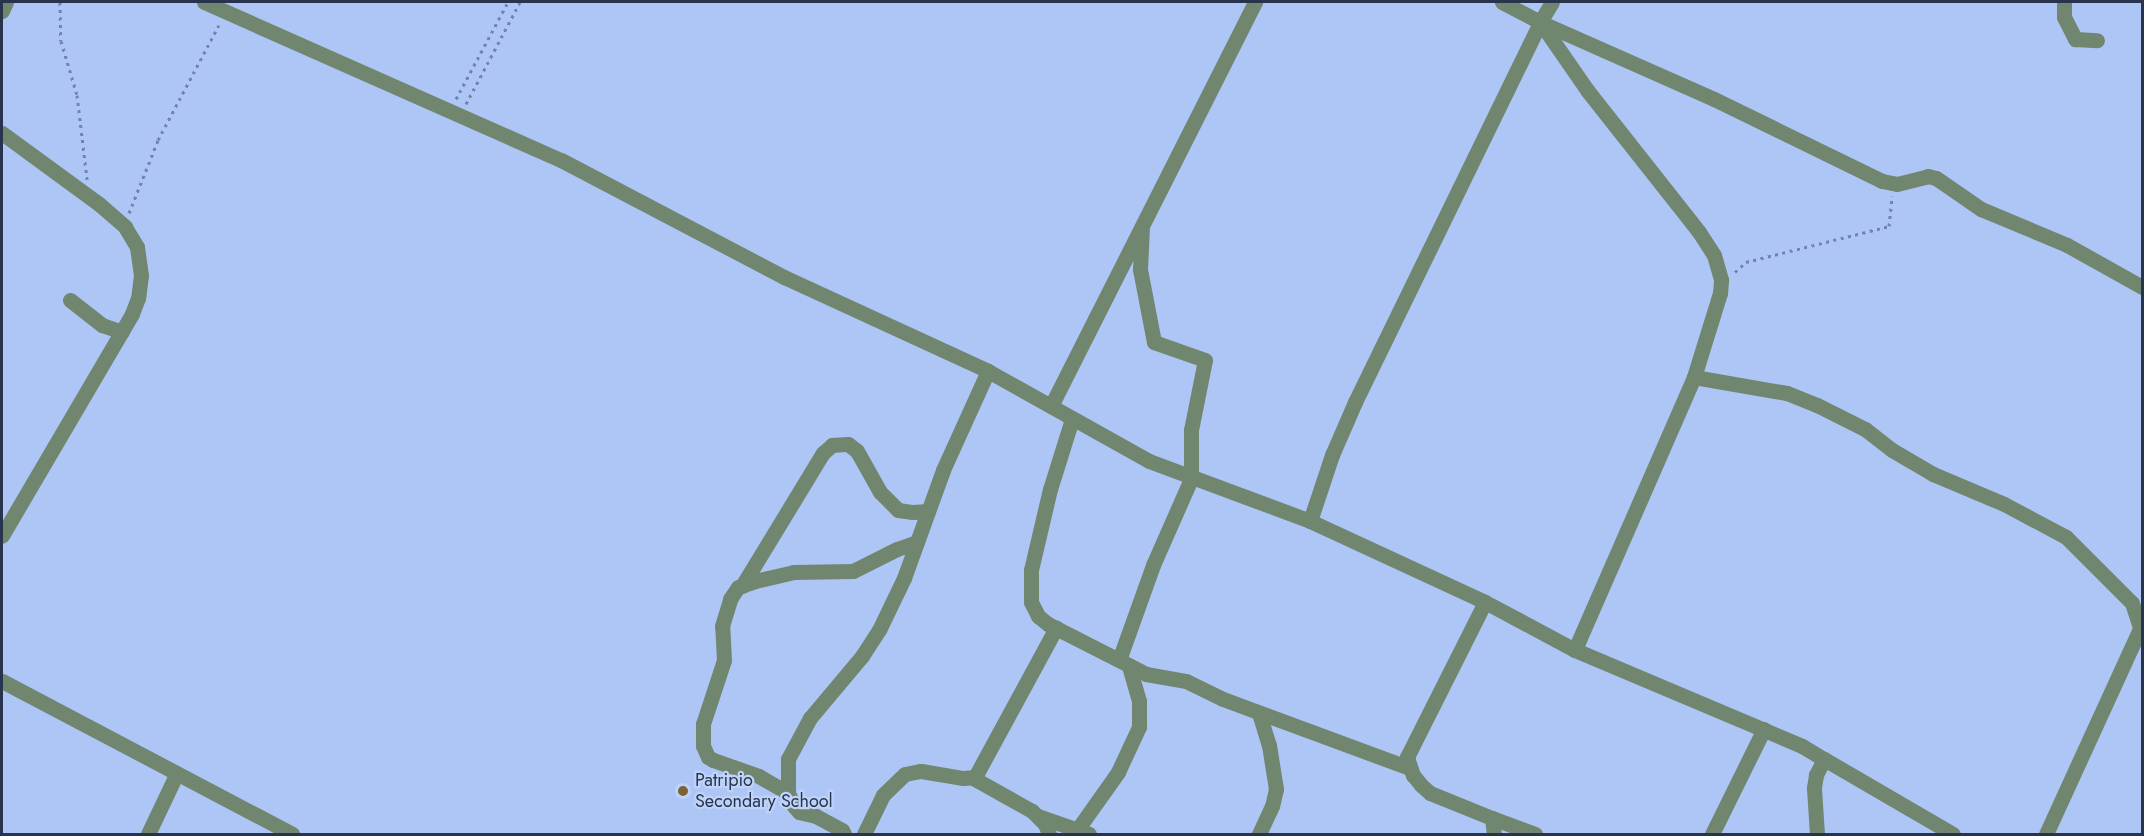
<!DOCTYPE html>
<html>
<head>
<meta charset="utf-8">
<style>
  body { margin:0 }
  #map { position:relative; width:2144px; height:836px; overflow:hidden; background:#adc6f6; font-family:Jost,sans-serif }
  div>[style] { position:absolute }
  .path>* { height:3px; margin-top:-1.5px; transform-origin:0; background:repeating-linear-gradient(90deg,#7184aa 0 3px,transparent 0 7.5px) }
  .minor>* { height:15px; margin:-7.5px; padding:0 7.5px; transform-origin:7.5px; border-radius:7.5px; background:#71866f }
  .dots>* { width:16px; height:16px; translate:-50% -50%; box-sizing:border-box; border:3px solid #bfd3f8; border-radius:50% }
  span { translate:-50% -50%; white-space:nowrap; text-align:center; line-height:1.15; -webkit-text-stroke:4.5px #bfd3f8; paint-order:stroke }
  .poi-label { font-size:18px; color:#28344d }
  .left { translate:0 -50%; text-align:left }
  .frame { position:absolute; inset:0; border:3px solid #28344d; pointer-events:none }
</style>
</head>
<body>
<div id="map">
  <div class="path">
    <i style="left:60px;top:2px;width:39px;rotate:89deg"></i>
    <i style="left:61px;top:41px;width:56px;rotate:73.5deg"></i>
    <i style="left:77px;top:95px;width:85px;rotate:83.2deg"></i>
    <i style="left:456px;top:99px;width:110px;rotate:-61.8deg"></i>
    <i style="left:466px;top:104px;width:115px;rotate:-62.1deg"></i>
    <i style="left:129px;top:213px;width:79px;rotate:-68.3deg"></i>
    <i style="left:158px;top:140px;width:130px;rotate:-62.1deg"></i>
    <i style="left:1735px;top:272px;width:15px;rotate:-42deg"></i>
    <i style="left:1746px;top:262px;width:147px;rotate:-14.1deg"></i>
    <i style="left:1889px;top:226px;width:30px;rotate:-84deg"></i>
  </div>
  <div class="minor">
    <i style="left:204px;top:2px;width:390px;rotate:23.9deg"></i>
    <i style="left:561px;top:160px;width:252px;rotate:27.7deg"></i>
    <i style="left:784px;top:277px;width:225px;rotate:24.7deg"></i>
    <i style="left:988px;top:371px;width:184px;rotate:29.2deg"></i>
    <i style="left:1149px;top:461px;width:172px;rotate:20.4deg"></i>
    <i style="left:1310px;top:521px;width:193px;rotate:24.8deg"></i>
    <i style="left:1485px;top:602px;width:102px;rotate:28.1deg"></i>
    <i style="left:1575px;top:650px;width:246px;rotate:22.9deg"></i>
    <i style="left:1802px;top:746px;width:26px;rotate:31deg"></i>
    <i style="left:1824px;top:759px;width:18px;rotate:117deg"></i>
    <i style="left:1816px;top:775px;width:13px;rotate:99deg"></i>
    <i style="left:1814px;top:788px;width:46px;rotate:86.3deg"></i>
    <i style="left:1502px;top:2px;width:43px;rotate:27.8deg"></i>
    <i style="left:1540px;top:22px;width:83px;rotate:55.3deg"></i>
    <i style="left:1587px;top:90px;width:181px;rotate:51.7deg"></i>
    <i style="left:1699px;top:232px;width:27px;rotate:57deg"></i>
    <i style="left:1714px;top:255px;width:26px;rotate:74deg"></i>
    <i style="left:1721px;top:280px;width:13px;rotate:94deg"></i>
    <i style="left:1720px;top:293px;width:88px;rotate:107.2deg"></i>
    <i style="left:1694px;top:377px;width:298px;rotate:113.6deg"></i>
    <i style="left:2064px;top:2px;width:15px;rotate:90deg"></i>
    <i style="left:2064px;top:17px;width:25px;rotate:63deg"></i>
    <i style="left:2075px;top:39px;width:22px;rotate:3deg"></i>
    <i style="left:2px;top:11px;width:10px;rotate:-66deg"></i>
    <i style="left:1540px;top:22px;width:190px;rotate:23.9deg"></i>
    <i style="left:1714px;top:99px;width:187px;rotate:26deg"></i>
    <i style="left:1882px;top:181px;width:15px;rotate:11deg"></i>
    <i style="left:1897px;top:184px;width:32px;rotate:-14deg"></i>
    <i style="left:1928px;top:176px;width:8px;rotate:14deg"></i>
    <i style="left:1936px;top:178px;width:55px;rotate:34.6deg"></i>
    <i style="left:1981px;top:209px;width:93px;rotate:22.7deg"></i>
    <i style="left:2067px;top:245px;width:86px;rotate:29.2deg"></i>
    <i style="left:2px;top:133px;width:120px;rotate:36.2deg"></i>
    <i style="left:99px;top:204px;width:35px;rotate:41deg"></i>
    <i style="left:125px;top:227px;width:23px;rotate:59deg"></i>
    <i style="left:137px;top:247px;width:28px;rotate:82deg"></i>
    <i style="left:141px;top:275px;width:23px;rotate:97deg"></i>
    <i style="left:138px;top:298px;width:17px;rotate:111deg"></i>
    <i style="left:132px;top:314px;width:257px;rotate:120.4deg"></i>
    <i style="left:70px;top:300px;width:41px;rotate:38deg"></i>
    <i style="left:102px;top:325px;width:21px;rotate:19deg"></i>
    <i style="left:1694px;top:377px;width:94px;rotate:9.8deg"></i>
    <i style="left:1787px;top:393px;width:32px;rotate:22deg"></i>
    <i style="left:1817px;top:405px;width:54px;rotate:26.6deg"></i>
    <i style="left:1865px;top:429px;width:34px;rotate:38deg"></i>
    <i style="left:1892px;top:450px;width:48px;rotate:30.3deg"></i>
    <i style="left:1933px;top:474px;width:77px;rotate:22.9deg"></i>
    <i style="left:2004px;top:504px;width:70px;rotate:28deg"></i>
    <i style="left:2066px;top:537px;width:93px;rotate:45deg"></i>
    <i style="left:2132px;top:603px;width:25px;rotate:72deg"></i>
    <i style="left:1051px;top:406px;width:453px;rotate:-63.2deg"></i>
    <i style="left:1072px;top:419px;width:73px;rotate:107.4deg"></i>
    <i style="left:1050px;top:489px;width:83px;rotate:103.2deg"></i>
    <i style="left:1031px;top:570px;width:32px;rotate:90deg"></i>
    <i style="left:1031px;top:602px;width:16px;rotate:63deg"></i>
    <i style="left:1038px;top:616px;width:13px;rotate:39deg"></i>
    <i style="left:1048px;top:624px;width:110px;rotate:27deg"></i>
    <i style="left:1146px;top:674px;width:41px;rotate:9.9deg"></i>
    <i style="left:1186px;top:681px;width:41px;rotate:25.9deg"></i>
    <i style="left:1223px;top:699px;width:199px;rotate:20.3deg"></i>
    <i style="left:1310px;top:521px;width:70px;rotate:-71.6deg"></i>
    <i style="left:1332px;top:455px;width:58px;rotate:-66.5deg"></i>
    <i style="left:1355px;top:402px;width:423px;rotate:-64deg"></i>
    <i style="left:1540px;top:22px;width:23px;rotate:-59deg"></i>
    <i style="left:742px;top:586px;width:156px;rotate:-58.7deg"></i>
    <i style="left:823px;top:453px;width:12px;rotate:-42deg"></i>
    <i style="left:832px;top:445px;width:16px;rotate:-4deg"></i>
    <i style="left:848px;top:444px;width:11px;rotate:38deg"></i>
    <i style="left:857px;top:451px;width:47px;rotate:60.7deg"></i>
    <i style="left:880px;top:492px;width:25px;rotate:45deg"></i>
    <i style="left:898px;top:510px;width:15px;rotate:8deg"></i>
    <i style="left:913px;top:512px;width:15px;rotate:-4deg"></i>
    <i style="left:1485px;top:602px;width:174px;rotate:116.7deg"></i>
    <i style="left:1407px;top:757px;width:19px;rotate:72deg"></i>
    <i style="left:1413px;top:775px;width:13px;rotate:51deg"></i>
    <i style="left:1421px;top:785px;width:12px;rotate:42deg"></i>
    <i style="left:1430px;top:793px;width:67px;rotate:22deg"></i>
    <i style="left:1492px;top:818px;width:16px;rotate:83deg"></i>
    <i style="left:1119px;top:660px;width:101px;rotate:-70.3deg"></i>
    <i style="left:1153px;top:565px;width:94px;rotate:-66.2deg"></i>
    <i style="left:1191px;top:479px;width:49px;rotate:-90deg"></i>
    <i style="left:1191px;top:430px;width:71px;rotate:-78.7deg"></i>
    <i style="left:1205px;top:360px;width:54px;rotate:-160.6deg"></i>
    <i style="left:1154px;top:342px;width:74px;rotate:-100.9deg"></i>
    <i style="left:1140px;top:269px;width:42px;rotate:-87.3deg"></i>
    <i style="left:2px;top:681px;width:328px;rotate:27.8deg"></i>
    <i style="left:1259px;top:713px;width:34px;rotate:73deg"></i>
    <i style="left:1269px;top:745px;width:45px;rotate:81deg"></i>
    <i style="left:1276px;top:789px;width:17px;rotate:103deg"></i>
    <i style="left:1272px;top:806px;width:31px;rotate:115deg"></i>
    <i style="left:1824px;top:759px;width:149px;rotate:30.2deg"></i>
    <i style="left:973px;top:778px;width:68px;rotate:29.2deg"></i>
    <i style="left:1032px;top:811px;width:18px;rotate:45deg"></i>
    <i style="left:1045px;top:824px;width:11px;rotate:68deg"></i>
    <i style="left:788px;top:793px;width:34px;rotate:-150deg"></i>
    <i style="left:759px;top:776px;width:49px;rotate:-160.8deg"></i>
    <i style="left:713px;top:760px;width:6px;rotate:-149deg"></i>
    <i style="left:708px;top:757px;width:12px;rotate:-114deg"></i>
    <i style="left:703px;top:746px;width:22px;rotate:-90deg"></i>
    <i style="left:703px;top:724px;width:67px;rotate:-71.8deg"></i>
    <i style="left:724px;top:660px;width:34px;rotate:-93deg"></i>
    <i style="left:722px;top:626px;width:28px;rotate:-73deg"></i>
    <i style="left:730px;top:599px;width:14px;rotate:-56deg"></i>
    <i style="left:738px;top:587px;width:18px;rotate:-19deg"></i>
    <i style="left:755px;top:581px;width:40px;rotate:-13deg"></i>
    <i style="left:794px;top:572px;width:59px;rotate:-1deg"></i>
    <i style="left:853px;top:571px;width:49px;rotate:-26.6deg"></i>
    <i style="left:897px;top:549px;width:21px;rotate:-19deg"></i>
    <i style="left:1038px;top:816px;width:54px;rotate:19.4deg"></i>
    <i style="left:1492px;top:818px;width:46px;rotate:20.4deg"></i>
    <i style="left:1077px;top:830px;width:71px;rotate:-54.7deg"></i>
    <i style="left:1118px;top:772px;width:50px;rotate:-65deg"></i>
    <i style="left:1139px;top:727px;width:26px;rotate:-90deg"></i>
    <i style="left:1139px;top:701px;width:37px;rotate:-106deg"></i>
    <i style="left:148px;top:834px;width:65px;rotate:-64.6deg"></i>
    <i style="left:844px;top:834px;width:4px;rotate:-117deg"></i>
    <i style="left:842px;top:830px;width:30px;rotate:-152deg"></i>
    <i style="left:816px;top:816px;width:17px;rotate:-167deg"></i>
    <i style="left:799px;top:812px;width:8px;rotate:-130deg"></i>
    <i style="left:794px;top:806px;width:14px;rotate:-115deg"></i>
    <i style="left:788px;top:793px;width:34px;rotate:-90deg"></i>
    <i style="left:788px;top:759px;width:47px;rotate:-61.8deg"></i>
    <i style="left:810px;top:718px;width:81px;rotate:-50deg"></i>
    <i style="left:862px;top:656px;width:31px;rotate:-57deg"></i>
    <i style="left:879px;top:630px;width:58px;rotate:-64.3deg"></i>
    <i style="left:904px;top:578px;width:115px;rotate:-70.1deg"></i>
    <i style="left:943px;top:470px;width:109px;rotate:-65.6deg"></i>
    <i style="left:864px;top:834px;width:43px;rotate:-64deg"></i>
    <i style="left:883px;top:795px;width:30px;rotate:-44deg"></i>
    <i style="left:905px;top:774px;width:16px;rotate:-11deg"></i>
    <i style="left:921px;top:771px;width:43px;rotate:9.5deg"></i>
    <i style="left:963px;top:778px;width:12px;rotate:-5deg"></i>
    <i style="left:975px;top:777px;width:170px;rotate:-61.5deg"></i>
    <i style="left:1712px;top:834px;width:117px;rotate:-63.7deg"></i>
    <i style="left:2046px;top:834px;width:231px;rotate:-65.4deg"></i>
  </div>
  <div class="dots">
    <i style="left:683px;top:791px;background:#7b6334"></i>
  </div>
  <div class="poi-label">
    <span class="left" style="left:695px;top:791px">Patripio<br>Secondary School</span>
  </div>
  <div class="frame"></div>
</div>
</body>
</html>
